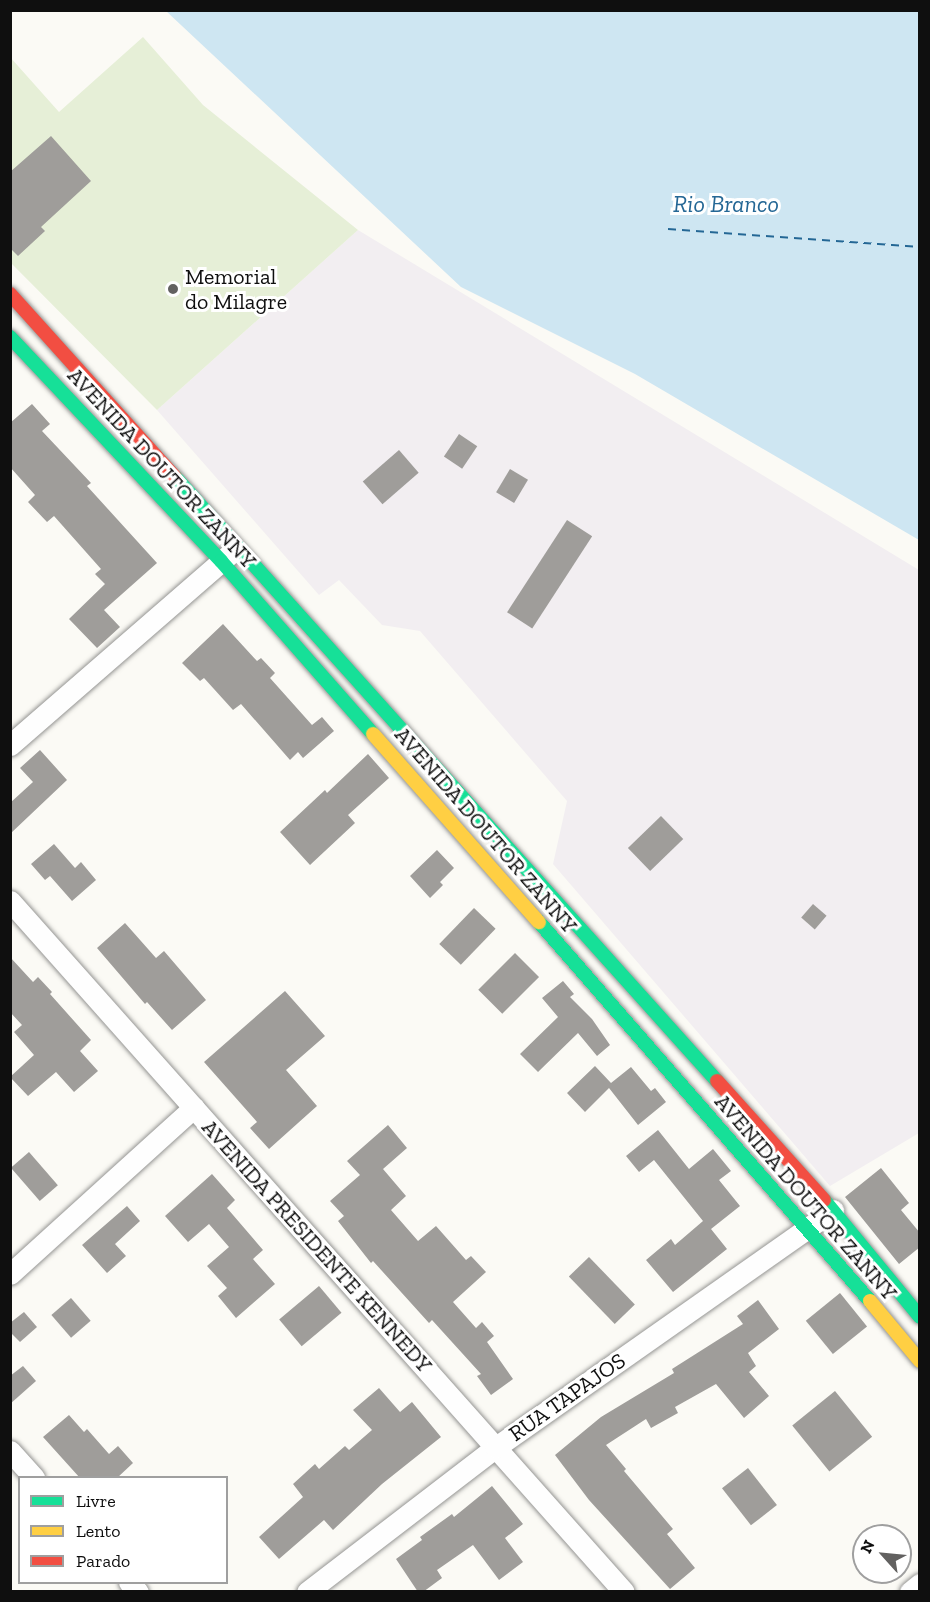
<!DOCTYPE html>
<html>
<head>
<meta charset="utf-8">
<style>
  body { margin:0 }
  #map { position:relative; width:930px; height:1602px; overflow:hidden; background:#fbfaf5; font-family:"Zilla Slab",serif }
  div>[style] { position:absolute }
  .industrial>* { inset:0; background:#f2eef1 }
  .green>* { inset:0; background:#e6efd7 }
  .water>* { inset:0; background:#cee6f2 }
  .ferry>* { height:1.5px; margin-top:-0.75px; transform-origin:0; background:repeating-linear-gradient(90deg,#246795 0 8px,transparent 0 14px) }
  .building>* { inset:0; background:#9f9d9a; transform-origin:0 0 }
  .roads { filter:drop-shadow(0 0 2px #959593) drop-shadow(0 0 2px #959593) }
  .street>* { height:21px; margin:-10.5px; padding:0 10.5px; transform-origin:10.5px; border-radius:10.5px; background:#fefefe }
  .fast>* { height:14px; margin:-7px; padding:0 7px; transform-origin:7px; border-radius:7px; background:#16e098 }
  .slow>* { height:14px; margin:-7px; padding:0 7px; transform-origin:7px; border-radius:7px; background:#ffcf43 }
  .jam>* { height:14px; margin:-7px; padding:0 7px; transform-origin:7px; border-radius:7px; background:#f24e42 }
  .dots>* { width:16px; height:16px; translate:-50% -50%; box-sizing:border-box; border:3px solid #fff; border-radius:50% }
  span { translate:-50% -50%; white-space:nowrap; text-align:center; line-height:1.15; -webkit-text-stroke:6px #fff; paint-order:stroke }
  .poi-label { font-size:22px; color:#0f0f0f }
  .left { translate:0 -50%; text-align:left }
  .street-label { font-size:22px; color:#0f0f0f }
  .water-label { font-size:24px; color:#246795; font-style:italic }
  .frame { position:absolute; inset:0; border:12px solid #0f0f0f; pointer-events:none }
  .legend { position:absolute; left:18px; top:1476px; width:210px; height:108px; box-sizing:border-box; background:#fff; border:2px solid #9f9f9f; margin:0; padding:8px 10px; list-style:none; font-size:18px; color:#0f0f0f }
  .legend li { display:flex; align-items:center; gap:12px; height:30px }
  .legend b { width:30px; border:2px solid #9f9f9f }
  .north { position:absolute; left:852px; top:1524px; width:60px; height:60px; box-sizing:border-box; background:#fff; border:2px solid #9f9f9f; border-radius:50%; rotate:297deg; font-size:16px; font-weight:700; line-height:24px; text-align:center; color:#0f0f0f }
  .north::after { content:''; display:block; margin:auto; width:21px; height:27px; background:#626160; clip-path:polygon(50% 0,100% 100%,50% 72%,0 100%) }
</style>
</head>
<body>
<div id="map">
  <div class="industrial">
    <i style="clip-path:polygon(358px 230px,919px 570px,919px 1133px,830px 1186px,553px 864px,567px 801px,420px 631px,382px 625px,339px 580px,319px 595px,157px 410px)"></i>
  </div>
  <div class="green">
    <i style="clip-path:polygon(143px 37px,203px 105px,358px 230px,157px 410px,11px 263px,10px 57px,59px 112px)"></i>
  </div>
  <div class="water">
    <i style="clip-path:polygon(166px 11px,919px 11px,919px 540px,635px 374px,461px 287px)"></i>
  </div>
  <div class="ferry">
    <i style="left:668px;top:229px;width:253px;rotate:4.1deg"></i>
  </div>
  <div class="building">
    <i style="clip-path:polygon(51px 136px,91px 181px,41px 227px,45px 231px,18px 256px,10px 248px,10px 172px)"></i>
    <i style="clip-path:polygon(32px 404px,50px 424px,42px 431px,91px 483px,87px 486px,157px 563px,104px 610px,120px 627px,97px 648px,69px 619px,105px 584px,95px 574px,101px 569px,54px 516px,47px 522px,28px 502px,35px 495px,10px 467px,10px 423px)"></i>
    <i style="left:459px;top:434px;width:22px;height:27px;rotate:34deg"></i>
    <i style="left:399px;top:450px;width:30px;height:48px;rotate:49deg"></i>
    <i style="left:510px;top:469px;width:21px;height:27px;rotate:31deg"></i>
    <i style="left:567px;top:520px;width:30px;height:110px;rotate:33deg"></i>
    <i style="clip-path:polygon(223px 624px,257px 661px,261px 658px,275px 673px,270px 678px,312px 725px,322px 717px,334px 731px,303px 758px,298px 752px,290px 760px,241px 704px,233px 710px,204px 678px,200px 681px,182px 663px)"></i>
    <i style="clip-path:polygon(40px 750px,67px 780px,10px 834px,10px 803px,33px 782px,20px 768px)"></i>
    <i style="clip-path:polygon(368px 754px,389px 778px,348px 815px,355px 823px,310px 865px,280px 832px,325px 790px,327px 793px)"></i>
    <i style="left:661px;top:816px;width:32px;height:46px;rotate:46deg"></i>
    <i style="clip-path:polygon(54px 844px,75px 868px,81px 862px,96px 880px,72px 901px,50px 876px,45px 880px,31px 864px)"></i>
    <i style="clip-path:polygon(437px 850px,454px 868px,440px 882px,443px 885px,430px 898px,410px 876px)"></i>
    <i style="left:813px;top:904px;width:18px;height:18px;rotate:41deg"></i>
    <i style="left:474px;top:908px;width:30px;height:50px;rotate:44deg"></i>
    <i style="clip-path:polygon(125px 923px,156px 958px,164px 951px,206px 1000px,172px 1030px,147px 1002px,145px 1004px,97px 948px)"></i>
    <i style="left:515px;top:953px;width:34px;height:52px;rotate:45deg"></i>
    <i style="clip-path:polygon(10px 957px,33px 982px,38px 977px,52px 992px,50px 994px,91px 1040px,80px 1051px,98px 1071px,74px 1092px,56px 1072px,28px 1096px,10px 1077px,34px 1055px,14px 1032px,22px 1025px,10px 1012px)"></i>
    <i style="clip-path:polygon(563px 981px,574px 994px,570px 997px,592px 1019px,610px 1045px,597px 1056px,578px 1033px,538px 1072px,520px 1054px,558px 1017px,542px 998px)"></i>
    <i style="clip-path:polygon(285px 991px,325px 1036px,286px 1070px,317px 1106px,269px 1149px,250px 1128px,257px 1122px,204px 1062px)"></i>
    <i style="clip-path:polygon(595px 1066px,611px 1083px,631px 1067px,651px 1091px,655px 1088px,666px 1102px,638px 1125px,609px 1088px,585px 1112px,567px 1093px)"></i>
    <i style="clip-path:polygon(388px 1125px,407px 1148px,383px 1169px,406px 1196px,391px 1210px,418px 1241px,436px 1226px,466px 1260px,471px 1256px,486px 1272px,453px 1302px,476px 1328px,482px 1322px,494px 1336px,487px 1342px,513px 1379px,491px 1395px,477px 1376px,481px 1374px,432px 1320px,429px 1323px,373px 1261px,371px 1263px,338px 1221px,344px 1216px,330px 1201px,360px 1175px,347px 1161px)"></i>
    <i style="clip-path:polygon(658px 1130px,689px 1169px,713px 1149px,731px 1171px,719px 1180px,740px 1206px,711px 1229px,727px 1249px,673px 1292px,646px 1260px,671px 1239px,675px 1245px,703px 1221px,654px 1160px,639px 1172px,626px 1156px)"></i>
    <i style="left:29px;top:1152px;width:44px;height:24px;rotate:49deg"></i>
    <i style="clip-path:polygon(881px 1168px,909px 1203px,901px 1210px,920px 1233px,920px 1247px,899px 1264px,845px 1197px)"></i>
    <i style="clip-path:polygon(212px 1174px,235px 1200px,227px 1208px,263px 1250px,253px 1259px,275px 1284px,236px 1318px,218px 1296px,227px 1288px,207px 1266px,229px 1247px,209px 1224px,188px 1242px,165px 1216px)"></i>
    <i style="clip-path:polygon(127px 1206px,140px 1221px,115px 1244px,126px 1256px,107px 1273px,82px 1245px)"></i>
    <i style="left:589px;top:1257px;width:66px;height:28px;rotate:46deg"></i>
    <i style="left:319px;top:1286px;width:35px;height:52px;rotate:50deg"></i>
    <i style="left:840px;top:1293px;width:43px;height:44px;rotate:51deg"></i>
    <i style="left:71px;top:1298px;width:30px;height:26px;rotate:49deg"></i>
    <i style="clip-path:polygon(758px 1300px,779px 1329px,748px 1353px,756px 1366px,749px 1372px,769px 1396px,744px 1418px,716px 1384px,675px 1407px,678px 1413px,651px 1428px,646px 1419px,606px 1445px,626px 1469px,624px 1471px,673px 1529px,667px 1534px,695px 1568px,670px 1589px,589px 1500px,555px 1455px,601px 1417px,674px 1373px,672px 1369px,743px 1324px,737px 1316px)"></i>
    <i style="clip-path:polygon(24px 1312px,37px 1327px,20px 1342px,10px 1332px,10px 1323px)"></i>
    <i style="clip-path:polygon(23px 1366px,36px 1381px,10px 1404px,10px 1376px)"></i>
    <i style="clip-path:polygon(379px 1388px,400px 1412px,412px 1402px,441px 1437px,382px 1484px,333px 1530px,324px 1520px,279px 1559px,259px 1537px,303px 1497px,293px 1484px,315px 1464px,319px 1469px,345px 1446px,349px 1450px,372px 1430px,353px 1410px)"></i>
    <i style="left:835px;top:1391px;width:59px;height:55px;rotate:51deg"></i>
    <i style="clip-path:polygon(69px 1415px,84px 1432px,87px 1429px,109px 1454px,118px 1446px,133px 1463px,117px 1478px,80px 1478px,43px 1437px)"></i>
    <i style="left:748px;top:1468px;width:47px;height:33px;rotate:52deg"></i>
    <i style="clip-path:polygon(492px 1486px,523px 1524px,505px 1538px,523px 1562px,499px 1580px,473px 1545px,437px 1570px,442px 1578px,423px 1592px,418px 1592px,396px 1559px,422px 1540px,420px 1537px,452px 1514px,454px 1517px)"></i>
  </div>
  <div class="roads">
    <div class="street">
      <i style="left:10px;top:745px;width:294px;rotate:-41deg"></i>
      <i style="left:10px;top:901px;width:924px;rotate:48.38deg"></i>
      <i style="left:10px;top:1274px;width:248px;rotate:-42.2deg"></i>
      <i style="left:10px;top:1451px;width:36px;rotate:48deg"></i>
      <i style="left:129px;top:1582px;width:13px;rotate:48deg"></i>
      <i style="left:307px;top:1592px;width:238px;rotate:-37.5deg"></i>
      <i style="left:496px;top:1447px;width:412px;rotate:-35.1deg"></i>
      <i style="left:910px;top:1592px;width:13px;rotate:-39deg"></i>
    </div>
    <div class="fast">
      <i style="left:10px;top:337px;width:308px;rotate:46.7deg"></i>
      <i style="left:221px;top:561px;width:230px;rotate:48.7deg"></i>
      <i style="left:175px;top:477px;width:812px;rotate:48.1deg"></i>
      <i style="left:539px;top:922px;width:503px;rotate:48.87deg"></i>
      <i style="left:824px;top:1200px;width:151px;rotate:50.6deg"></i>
    </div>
    <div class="slow">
      <i style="left:373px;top:734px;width:251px;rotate:48.6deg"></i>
      <i style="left:870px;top:1301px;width:78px;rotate:50.2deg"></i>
    </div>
    <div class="jam">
      <i style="left:10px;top:294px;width:246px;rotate:48deg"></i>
      <i style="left:717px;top:1081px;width:160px;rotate:48deg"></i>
    </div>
  </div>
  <div class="dots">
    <i style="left:173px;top:289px;background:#626160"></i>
  </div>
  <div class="poi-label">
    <span class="left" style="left:185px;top:289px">Memorial<br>do Milagre</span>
  </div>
  <div class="street-label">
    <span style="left:162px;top:468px;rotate:47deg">AVENIDA DOUTOR ZANNY</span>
    <span style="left:486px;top:830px;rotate:49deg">AVENIDA DOUTOR ZANNY</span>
    <span style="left:806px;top:1197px;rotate:49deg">AVENIDA DOUTOR ZANNY</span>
    <span style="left:317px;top:1246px;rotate:48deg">AVENIDA PRESIDENTE KENNEDY</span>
    <span style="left:567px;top:1397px;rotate:-35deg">RUA TAPAJOS</span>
  </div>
  <div class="water-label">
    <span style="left:726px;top:204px">Rio Branco</span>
  </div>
  <div class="frame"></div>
  <ul class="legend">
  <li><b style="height:8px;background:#16e098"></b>Livre</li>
  <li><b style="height:8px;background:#ffcf43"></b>Lento</li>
  <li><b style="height:8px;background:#f24e42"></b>Parado</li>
  </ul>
  <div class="north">N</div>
</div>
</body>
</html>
